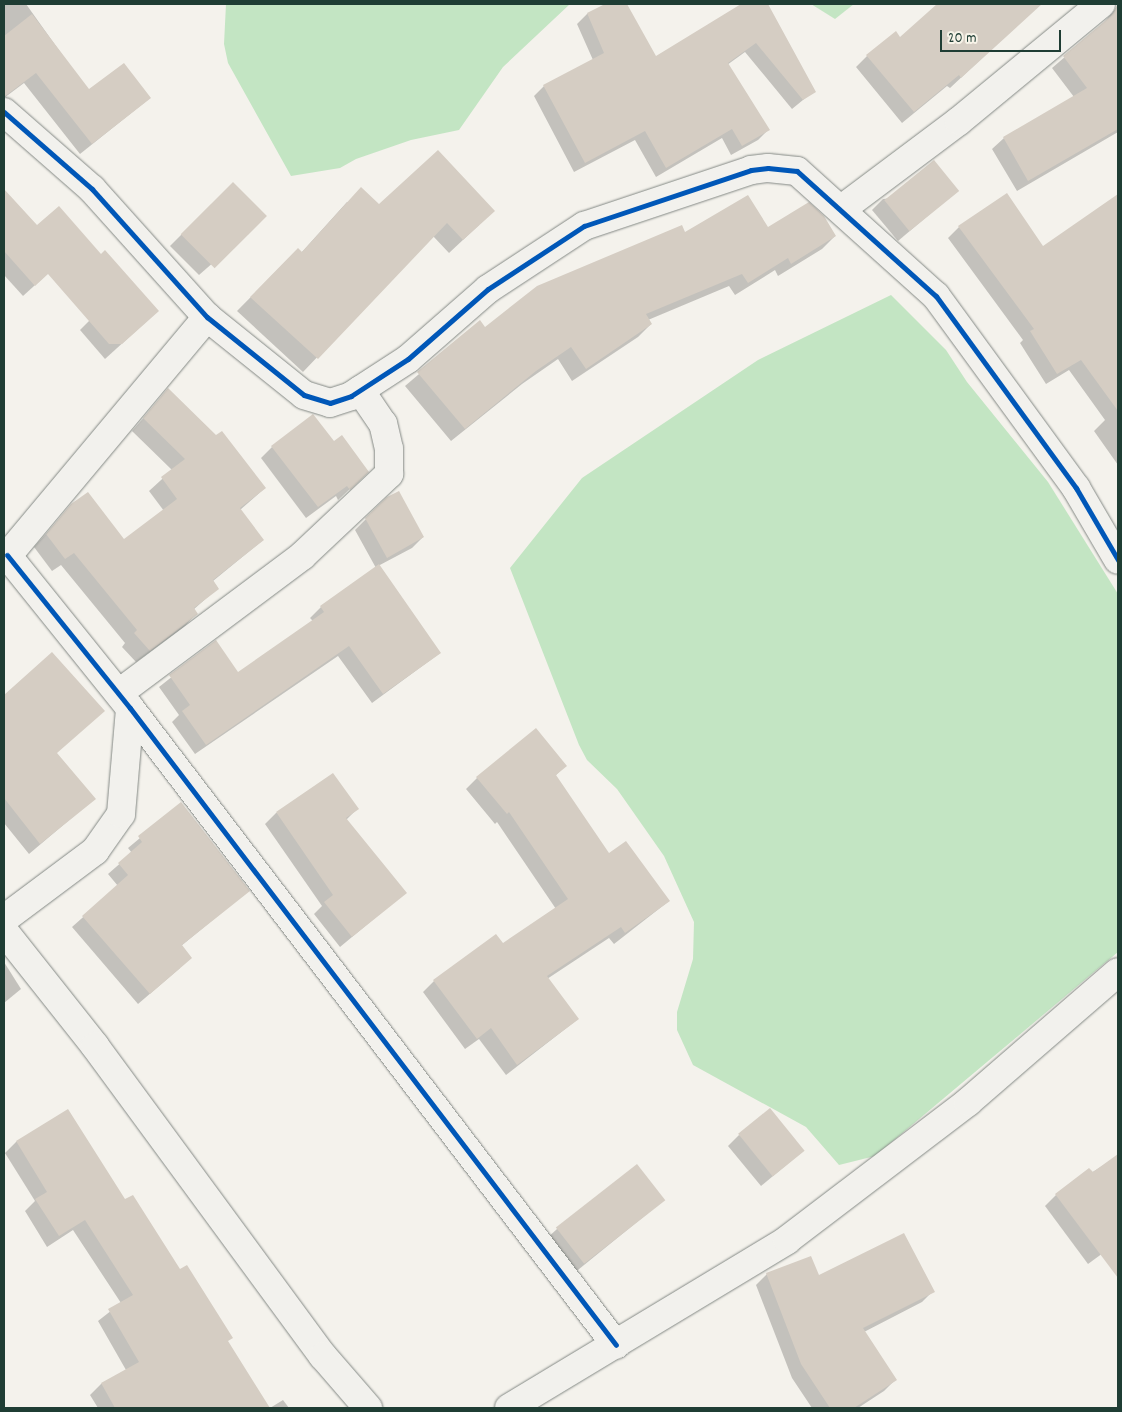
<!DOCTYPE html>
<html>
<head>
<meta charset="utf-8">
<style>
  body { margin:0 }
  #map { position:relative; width:1122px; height:1412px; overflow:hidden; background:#f4f2ec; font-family:Dekko,sans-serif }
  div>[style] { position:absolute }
  .green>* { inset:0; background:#c3e5c3 }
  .shadow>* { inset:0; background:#0003 }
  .building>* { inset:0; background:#d5cdc3; transform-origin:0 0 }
  .roads { filter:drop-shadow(0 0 1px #848985) drop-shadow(0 0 1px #848985) }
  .minor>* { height:28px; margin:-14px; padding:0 14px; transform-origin:14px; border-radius:14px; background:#f2f1ed }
  .tertiary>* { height:28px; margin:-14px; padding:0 14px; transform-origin:14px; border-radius:14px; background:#f2f1ed }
  .secondary>* { height:28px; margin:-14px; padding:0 14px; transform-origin:14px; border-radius:14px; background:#f2f1ed }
  .cycleway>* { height:5px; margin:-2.5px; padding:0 2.5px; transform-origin:2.5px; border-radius:2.5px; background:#0057b8 }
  span { translate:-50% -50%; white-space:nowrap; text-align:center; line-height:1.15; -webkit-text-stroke:4px #f7f3e8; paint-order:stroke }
  .frame { position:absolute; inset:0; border:5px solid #1f3d34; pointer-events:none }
  .scale { position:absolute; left:940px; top:30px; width:121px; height:22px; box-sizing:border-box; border:2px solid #1f3d34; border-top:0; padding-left:6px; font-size:15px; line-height:18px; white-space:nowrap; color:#1f3d34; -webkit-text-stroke:4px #f7f3e8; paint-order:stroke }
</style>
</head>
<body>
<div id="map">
  <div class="green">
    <i style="clip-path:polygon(226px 4px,570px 4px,503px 67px,459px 130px,411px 140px,356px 159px,340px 168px,291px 176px,228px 63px,224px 44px)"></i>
    <i style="clip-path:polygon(811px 4px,854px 4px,835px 19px)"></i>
    <i style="clip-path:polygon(891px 295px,946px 350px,967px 382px,1048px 482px,1118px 594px,1118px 952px,875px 1156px,839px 1165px,806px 1127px,693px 1065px,677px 1030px,677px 1012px,693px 959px,694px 922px,664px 856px,617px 789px,587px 760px,579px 745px,510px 568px,582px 478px,758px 360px)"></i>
  </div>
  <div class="shadow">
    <i style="clip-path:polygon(4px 4px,26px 4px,88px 91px,150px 98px,80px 154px,24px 83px,4px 98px)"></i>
    <i style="clip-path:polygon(607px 4px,626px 4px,656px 58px,743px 4px,767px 4px,814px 91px,792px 109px,745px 52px,727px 65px,768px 130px,758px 140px,731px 155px,722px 138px,656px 177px,635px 140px,574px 172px,534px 96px,544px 86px,593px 60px,577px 24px,587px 14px)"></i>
    <i style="clip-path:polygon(939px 4px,1013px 4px,1026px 17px,950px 88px,947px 86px,902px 123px,856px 67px,867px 56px,900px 39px)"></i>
    <i style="clip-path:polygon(1116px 8px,1118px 132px,1017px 191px,992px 149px,1004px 138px,1074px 97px,1052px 68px,1102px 25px)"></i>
    <i style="clip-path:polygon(233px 183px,254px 227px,199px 275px,170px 246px)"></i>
    <i style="clip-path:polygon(4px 191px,66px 257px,23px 296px,4px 275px)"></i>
    <i style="clip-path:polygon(957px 191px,898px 241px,872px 210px,883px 199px)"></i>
    <i style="clip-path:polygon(1118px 195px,1118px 465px,1094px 431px,1105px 420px,1069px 370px,1046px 384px,1020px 343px,1023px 340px,948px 238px,959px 227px,1043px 248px)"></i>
    <i style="clip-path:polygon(347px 202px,479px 225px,449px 253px,433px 236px,303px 372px,237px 311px,298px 249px,301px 253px)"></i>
    <i style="clip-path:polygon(768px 229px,835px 236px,822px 249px,778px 276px,775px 270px,735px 295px,729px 286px,648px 320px,651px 324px,638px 337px,572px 381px,558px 359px,522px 384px,451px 441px,405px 386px,480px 322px,485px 328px,684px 234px)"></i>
    <i style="clip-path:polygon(148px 320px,105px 359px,80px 330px,89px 321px)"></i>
    <i style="clip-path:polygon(168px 390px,265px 488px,240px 510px,263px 540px,213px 581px,218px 588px,193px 610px,196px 614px,184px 627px,136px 662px,122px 647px,125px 643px,61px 565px,52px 571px,34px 547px,72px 505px,123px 541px,164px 511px,149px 491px,172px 470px,132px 431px)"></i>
    <i style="clip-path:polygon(272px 447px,356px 483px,338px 500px,336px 496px,306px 518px,261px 458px)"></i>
    <i style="clip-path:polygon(366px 519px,423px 537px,412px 548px,378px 566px,440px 653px,372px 703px,338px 656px,195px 754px,172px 722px,179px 715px,159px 687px,216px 642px,238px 674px,313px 621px,310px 618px,321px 607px,376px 568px,355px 530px)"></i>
    <i style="clip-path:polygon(52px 654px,56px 753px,94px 799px,29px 854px,4px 823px,4px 697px)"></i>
    <i style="clip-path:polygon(566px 765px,555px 776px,609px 855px,669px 901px,614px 944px,609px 938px,547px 979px,578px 1019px,506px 1075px,479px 1039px,465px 1049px,423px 992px,434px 981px,503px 944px,556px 909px,497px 822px,495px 824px,466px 789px,477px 778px)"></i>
    <i style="clip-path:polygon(181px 804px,248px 891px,181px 946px,180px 968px,138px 1004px,72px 927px,118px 886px,108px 874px,132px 853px,128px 848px)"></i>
    <i style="clip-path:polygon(357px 809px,346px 820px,405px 893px,340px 947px,314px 914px,322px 906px,265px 824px,276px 813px)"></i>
    <i style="clip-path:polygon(4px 962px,21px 989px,4px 1003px)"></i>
    <i style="clip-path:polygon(68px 1111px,125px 1201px,227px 1342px,268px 1408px,98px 1408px,90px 1395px,101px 1384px,126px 1370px,98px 1321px,121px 1303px,73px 1230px,47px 1247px,25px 1211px,35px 1201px,5px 1153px,16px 1142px)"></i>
    <i style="clip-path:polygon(739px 1135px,803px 1151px,761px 1186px,728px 1146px)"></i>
    <i style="clip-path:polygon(1115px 1158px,1118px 1163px,1118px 1242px,1088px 1264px,1045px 1206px,1056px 1195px)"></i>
    <i style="clip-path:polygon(664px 1200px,573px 1274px,545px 1240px,557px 1229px)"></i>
    <i style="clip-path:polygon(767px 1274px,818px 1277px,933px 1291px,922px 1302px,864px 1332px,895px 1380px,884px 1391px,858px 1408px,812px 1408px,792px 1378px,756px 1285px)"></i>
    <i style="clip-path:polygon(283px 1400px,289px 1408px,270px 1408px)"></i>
  </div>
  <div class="building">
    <i style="clip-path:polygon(605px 4px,627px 4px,656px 56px,741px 4px,768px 4px,816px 92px,803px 100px,756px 43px,728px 63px,770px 130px,742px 146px,732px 129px,666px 168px,645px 131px,585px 163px,543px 85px,604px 53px,587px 13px)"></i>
    <i style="clip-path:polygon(937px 4px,1042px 4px,961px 78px,959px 75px,914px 112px,866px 55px,896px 31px,900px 37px)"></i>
    <i style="clip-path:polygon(1118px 4px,1118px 129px,1028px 181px,1003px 137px,1087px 88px,1063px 56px,1111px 16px)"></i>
    <i style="clip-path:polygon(32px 14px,89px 89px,124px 63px,151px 98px,92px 144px,36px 73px,4px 97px,4px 36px)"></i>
    <i style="clip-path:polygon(438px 150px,495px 211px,463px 240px,447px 223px,318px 359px,250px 297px,298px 248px,302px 252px,361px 187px,379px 204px)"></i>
    <i style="left:934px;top:160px;width:40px;height:64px;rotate:51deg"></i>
    <i style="left:233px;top:182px;width:48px;height:74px;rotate:45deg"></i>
    <i style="clip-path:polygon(4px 189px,37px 225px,59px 206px,101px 254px,105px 250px,159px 311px,122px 344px,109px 344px,48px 274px,35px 286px,4px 251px)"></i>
    <i style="clip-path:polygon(1007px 193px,1043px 246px,1118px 194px,1118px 411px,1081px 360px,1057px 374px,1030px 331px,1034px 329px,958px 226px)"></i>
    <i style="clip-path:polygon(748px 195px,768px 227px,809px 202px,824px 216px,836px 236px,791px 264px,788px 258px,748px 283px,742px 274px,646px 314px,652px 324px,586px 369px,571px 347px,536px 371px,465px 429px,417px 372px,480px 320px,485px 327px,537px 286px,682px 225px,685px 232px)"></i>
    <i style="clip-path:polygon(168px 388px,216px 435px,222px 431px,266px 488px,240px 508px,264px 540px,213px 580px,219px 589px,194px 608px,198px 614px,150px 651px,134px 633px,137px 630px,74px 553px,65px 559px,46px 534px,71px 504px,88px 492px,124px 539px,177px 499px,161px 477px,185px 459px,143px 418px)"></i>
    <i style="clip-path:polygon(313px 414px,334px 441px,342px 435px,369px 472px,350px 490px,347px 486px,318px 507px,271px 446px)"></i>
    <i style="clip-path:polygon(399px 491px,424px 537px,387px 558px,365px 518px,387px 497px)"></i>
    <i style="clip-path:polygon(379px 564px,441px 653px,383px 694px,349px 646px,206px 745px,182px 711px,190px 705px,169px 675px,216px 640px,238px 672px,324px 612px,320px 606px)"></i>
    <i style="clip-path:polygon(52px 652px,105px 711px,57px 753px,96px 799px,40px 844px,4px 798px,4px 695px)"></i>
    <i style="clip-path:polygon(536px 728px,567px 766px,556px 775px,609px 853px,626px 841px,670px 901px,625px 933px,621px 927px,547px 976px,579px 1019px,517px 1065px,491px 1028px,477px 1039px,433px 980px,496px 934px,503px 943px,568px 899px,509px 812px,507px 814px,476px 777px)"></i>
    <i style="clip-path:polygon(333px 773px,359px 809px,346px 818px,407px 893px,352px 937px,324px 902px,333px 895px,276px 812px)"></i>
    <i style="clip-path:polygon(181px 802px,250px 891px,182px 945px,192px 958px,150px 994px,82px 916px,128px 875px,118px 863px,142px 842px,138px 836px)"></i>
    <i style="left:770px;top:1108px;width:55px;height:41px;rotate:51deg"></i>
    <i style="clip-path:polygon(68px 1109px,125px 1199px,133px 1195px,180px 1269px,187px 1265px,233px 1338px,228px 1341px,270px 1408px,115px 1408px,101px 1383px,139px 1362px,108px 1309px,133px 1295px,85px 1220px,59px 1236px,35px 1199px,47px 1192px,16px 1141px)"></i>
    <i style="clip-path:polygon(1118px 1154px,1118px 1278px,1055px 1194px,1089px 1168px,1093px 1172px)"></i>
    <i style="left:637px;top:1164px;width:46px;height:103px;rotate:52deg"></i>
    <i style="clip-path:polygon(904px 1233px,935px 1292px,863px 1328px,897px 1380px,854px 1408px,830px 1408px,801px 1364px,766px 1273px,811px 1256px,819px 1275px)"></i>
  </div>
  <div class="roads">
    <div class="minor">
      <i style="left:4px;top:112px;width:117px;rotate:41.2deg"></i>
      <i style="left:92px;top:189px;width:172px;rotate:48.1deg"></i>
      <i style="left:207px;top:317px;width:124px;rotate:38.8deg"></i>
      <i style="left:304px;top:395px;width:27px;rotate:17deg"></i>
      <i style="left:330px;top:403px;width:22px;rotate:-18deg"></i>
      <i style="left:351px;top:396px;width:68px;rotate:-33deg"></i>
      <i style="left:408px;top:359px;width:106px;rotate:-41.2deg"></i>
      <i style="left:488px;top:289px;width:115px;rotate:-33.3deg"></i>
      <i style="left:584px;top:226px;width:176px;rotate:-18.5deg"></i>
      <i style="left:751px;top:170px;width:17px;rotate:-7deg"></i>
      <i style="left:768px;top:168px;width:29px;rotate:6deg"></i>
      <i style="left:797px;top:171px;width:187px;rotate:42deg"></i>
      <i style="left:936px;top:296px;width:238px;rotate:53.9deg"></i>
      <i style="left:1076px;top:488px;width:83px;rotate:59.7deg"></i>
      <i style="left:843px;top:208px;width:145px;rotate:-36.9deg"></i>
      <i style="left:959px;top:121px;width:184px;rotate:-39.5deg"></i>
      <i style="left:7px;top:555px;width:196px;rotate:51.2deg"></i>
      <i style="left:130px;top:708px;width:801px;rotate:52.66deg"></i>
      <i style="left:4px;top:560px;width:317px;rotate:-50.1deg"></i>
      <i style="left:119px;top:693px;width:229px;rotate:-36.8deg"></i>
      <i style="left:302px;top:556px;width:120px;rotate:-43.3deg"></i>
      <i style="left:389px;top:474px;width:25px;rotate:-90deg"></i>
      <i style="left:389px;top:449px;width:26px;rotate:-103deg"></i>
      <i style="left:383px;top:424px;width:41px;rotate:-124.1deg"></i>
      <i style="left:4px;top:919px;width:114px;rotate:-36.8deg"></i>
      <i style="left:95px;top:851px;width:45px;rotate:-54.9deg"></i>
      <i style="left:121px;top:814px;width:106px;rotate:-85.1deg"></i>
    </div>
    <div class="tertiary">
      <i style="left:4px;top:931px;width:147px;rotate:51.6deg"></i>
      <i style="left:95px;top:1046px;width:385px;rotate:53.7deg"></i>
      <i style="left:323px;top:1356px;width:69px;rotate:49.1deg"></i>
    </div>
    <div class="secondary">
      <i style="left:509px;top:1408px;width:325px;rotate:-31.1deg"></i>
      <i style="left:787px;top:1240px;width:228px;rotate:-37.3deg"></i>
      <i style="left:968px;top:1102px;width:198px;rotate:-40.9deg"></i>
    </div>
  </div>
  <div class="cycleway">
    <i style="left:4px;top:112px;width:117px;rotate:41.2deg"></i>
    <i style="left:92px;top:189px;width:172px;rotate:48.1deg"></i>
    <i style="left:207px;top:317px;width:124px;rotate:38.8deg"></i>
    <i style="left:304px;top:395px;width:27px;rotate:17deg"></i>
    <i style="left:330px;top:403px;width:22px;rotate:-18deg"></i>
    <i style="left:351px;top:396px;width:68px;rotate:-33deg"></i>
    <i style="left:408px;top:359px;width:106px;rotate:-41.2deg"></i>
    <i style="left:488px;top:289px;width:115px;rotate:-33.3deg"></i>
    <i style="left:584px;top:226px;width:176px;rotate:-18.5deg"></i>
    <i style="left:751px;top:170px;width:17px;rotate:-7deg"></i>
    <i style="left:768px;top:168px;width:29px;rotate:6deg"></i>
    <i style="left:797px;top:171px;width:187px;rotate:42deg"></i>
    <i style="left:936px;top:296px;width:238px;rotate:53.9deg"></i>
    <i style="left:1076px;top:488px;width:83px;rotate:59.7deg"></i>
    <i style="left:7px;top:555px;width:196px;rotate:51.2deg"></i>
    <i style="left:130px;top:708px;width:801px;rotate:52.66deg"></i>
  </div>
  <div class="frame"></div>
  <div class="scale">20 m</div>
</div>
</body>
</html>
